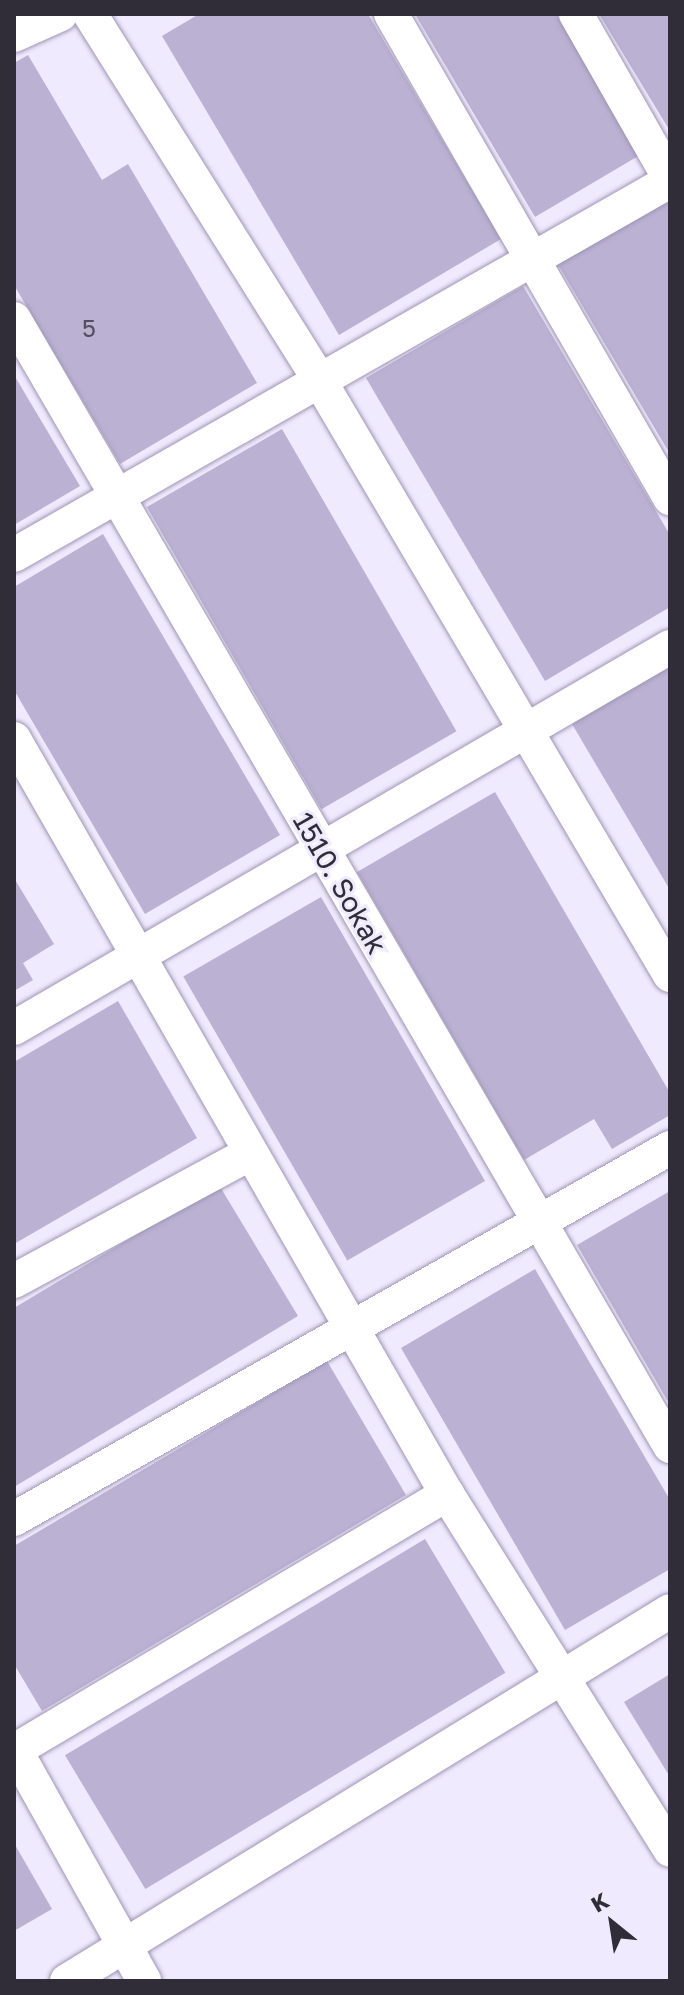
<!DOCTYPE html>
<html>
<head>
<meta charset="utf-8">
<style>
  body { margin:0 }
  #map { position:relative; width:684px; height:1995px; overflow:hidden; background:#f0eafe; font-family:"Golos Text",sans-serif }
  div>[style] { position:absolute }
  .building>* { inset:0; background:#bbb1d3; transform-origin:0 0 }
  .roads { filter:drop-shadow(0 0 2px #9e95b3) drop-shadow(0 0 2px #9e95b3) }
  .minor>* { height:34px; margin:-17px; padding:0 17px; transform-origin:17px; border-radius:17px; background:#fff }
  span { translate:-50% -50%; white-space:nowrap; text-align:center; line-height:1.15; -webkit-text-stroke:6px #f0eafe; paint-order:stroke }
  .number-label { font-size:24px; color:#534e60 }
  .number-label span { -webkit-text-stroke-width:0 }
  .street-label { font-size:28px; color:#302d39 }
  .frame { position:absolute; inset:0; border:16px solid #302d39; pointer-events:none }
  .north { position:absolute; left:572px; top:1883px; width:80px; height:80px; -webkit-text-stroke:6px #f0eafe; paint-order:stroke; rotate:330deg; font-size:22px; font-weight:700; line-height:32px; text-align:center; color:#302d39 }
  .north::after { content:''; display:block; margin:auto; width:28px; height:36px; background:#302d39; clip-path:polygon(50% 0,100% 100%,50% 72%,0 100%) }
</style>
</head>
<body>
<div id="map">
  <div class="building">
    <i style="clip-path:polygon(199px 14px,368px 14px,501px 239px,339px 335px,162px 36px)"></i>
    <i style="clip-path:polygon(415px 14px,556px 14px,640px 155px,535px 217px)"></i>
    <i style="clip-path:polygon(599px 14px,670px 14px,670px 131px)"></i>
    <i style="clip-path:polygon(28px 55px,102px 180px,128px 164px,257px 383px,120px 464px,14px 285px,14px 63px)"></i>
    <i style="clip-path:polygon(665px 199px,670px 207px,670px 454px,557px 263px)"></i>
    <i style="clip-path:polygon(523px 286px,670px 535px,670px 607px,545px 681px,366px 378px)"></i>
    <i style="clip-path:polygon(14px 375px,80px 486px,14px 525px)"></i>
    <i style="left:282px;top:429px;width:349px;height:156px;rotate:60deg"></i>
    <i style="clip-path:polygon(103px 534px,280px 835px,145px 914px,14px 690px,14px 587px)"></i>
    <i style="clip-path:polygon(670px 666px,670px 890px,572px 724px)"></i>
    <i style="clip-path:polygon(495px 792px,670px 1093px,670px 1115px,612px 1149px,594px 1119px,524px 1160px,357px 872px)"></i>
    <i style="clip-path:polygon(14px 878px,54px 944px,23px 963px,33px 980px,14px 991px)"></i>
    <i style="left:321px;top:897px;width:328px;height:159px;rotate:60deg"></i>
    <i style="clip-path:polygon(118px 1001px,197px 1138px,14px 1244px,14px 1062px)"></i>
    <i style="clip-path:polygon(219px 1185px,298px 1316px,14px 1487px,14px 1308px)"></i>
    <i style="clip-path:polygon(670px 1191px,670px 1405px,577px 1245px)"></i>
    <i style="clip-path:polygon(535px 1269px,670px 1500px,670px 1569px,565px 1630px,401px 1348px)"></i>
    <i style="clip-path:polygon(327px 1361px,406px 1495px,42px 1711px,14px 1664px,14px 1546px)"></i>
    <i style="left:425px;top:1539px;width:156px;height:420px;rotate:59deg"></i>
    <i style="clip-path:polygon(670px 1674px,670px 1777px,624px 1702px)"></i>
    <i style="clip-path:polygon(14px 1843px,52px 1909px,14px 1931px)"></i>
  </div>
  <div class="roads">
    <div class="minor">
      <i style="left:90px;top:14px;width:430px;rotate:57.9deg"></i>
      <i style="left:318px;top:378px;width:693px;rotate:59.48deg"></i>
      <i style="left:391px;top:14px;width:559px;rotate:60.04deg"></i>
      <i style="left:576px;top:14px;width:190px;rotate:60.3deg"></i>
      <i style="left:14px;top:35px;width:51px;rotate:-24.1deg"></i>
      <i style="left:14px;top:319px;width:1304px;rotate:59.8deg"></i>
      <i style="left:14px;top:555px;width:755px;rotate:-29.69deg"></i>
      <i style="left:14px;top:739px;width:870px;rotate:60.17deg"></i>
      <i style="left:447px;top:1494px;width:420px;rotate:57.9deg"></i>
      <i style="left:14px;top:1028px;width:759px;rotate:-30.15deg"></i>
      <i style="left:14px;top:1281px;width:269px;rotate:-28.4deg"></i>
      <i style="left:14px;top:1519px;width:754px;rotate:-29.49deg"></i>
      <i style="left:14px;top:1748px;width:267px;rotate:60.8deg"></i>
      <i style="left:14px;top:1751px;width:504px;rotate:-30.69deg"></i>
      <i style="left:67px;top:1981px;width:707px;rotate:-31.53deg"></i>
    </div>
  </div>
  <div class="number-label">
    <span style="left:89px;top:328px">5</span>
  </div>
  <div class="street-label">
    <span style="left:340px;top:883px;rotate:60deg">1510. Sokak</span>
  </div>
  <div class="frame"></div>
  <div class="north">K</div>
</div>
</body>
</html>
